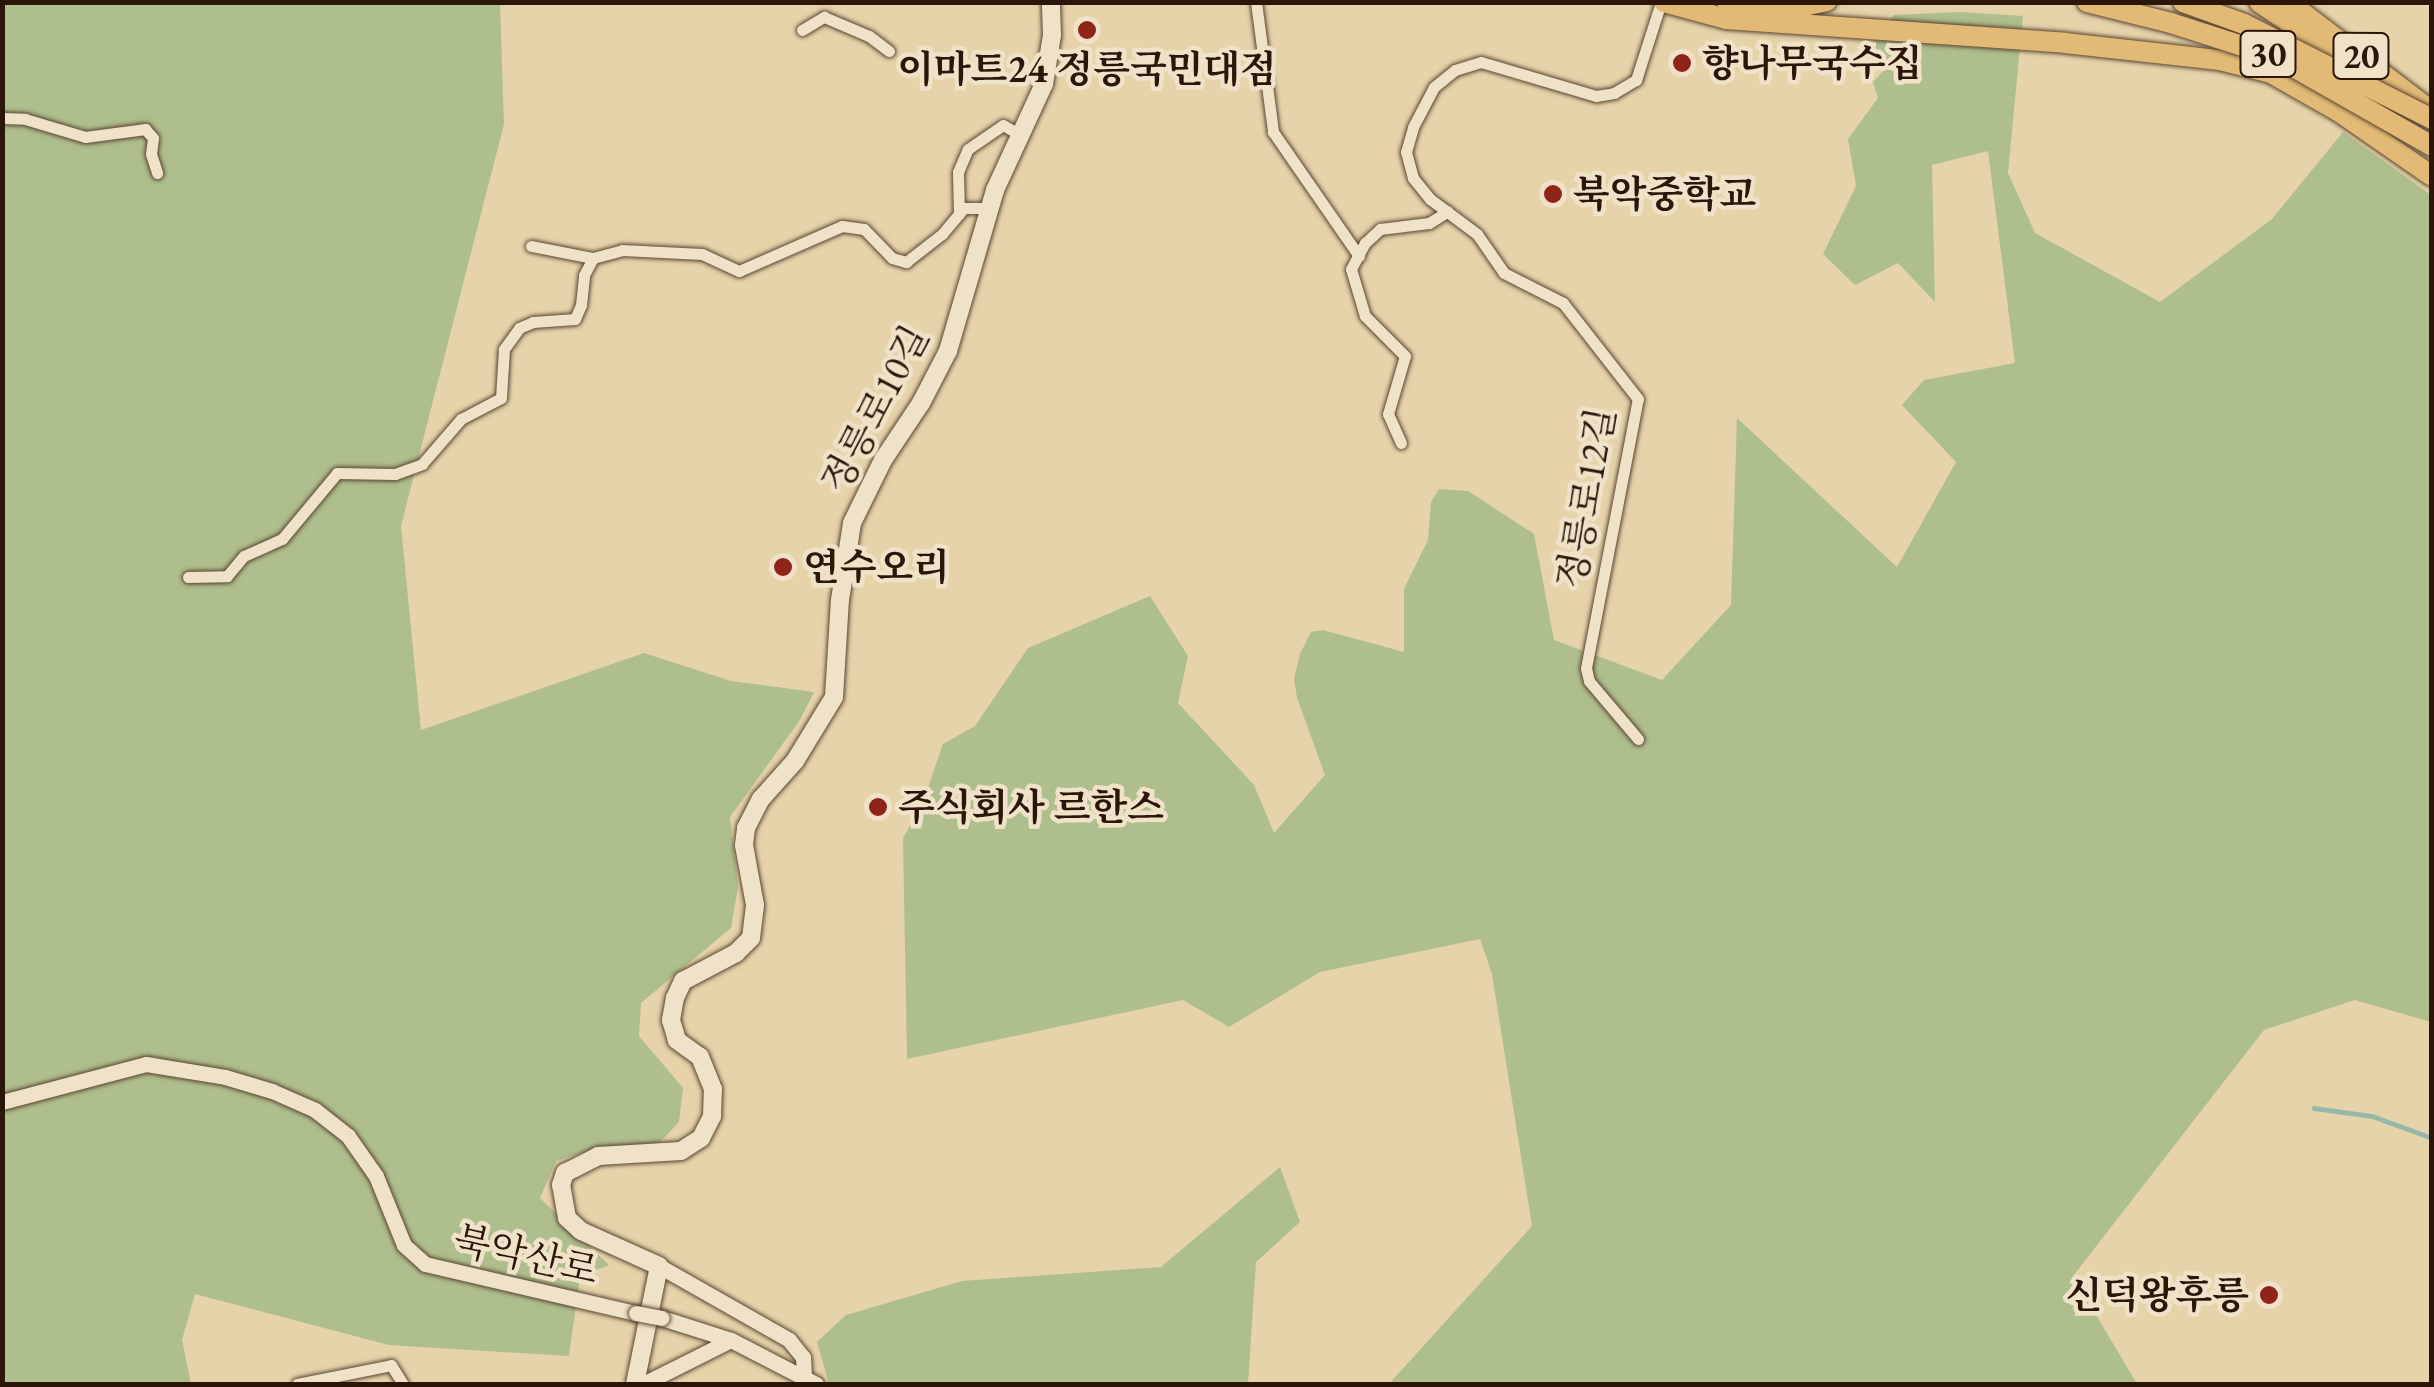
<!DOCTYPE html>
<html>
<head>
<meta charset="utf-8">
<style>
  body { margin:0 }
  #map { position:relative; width:2434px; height:1387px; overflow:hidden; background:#e6d3aa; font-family:"EB Garamond","Noto Serif KR",serif }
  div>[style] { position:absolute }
  .green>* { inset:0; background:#afbe8d }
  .stream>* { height:5px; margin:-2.5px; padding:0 2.5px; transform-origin:2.5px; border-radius:2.5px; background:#96b8a8 }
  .roads { filter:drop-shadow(0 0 2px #5a4532) drop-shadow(0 0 2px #5a4532) }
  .minor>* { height:11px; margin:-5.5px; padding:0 5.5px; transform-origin:5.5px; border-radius:5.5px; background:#efe2c8 }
  .tertiary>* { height:15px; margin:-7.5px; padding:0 7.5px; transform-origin:7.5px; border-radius:7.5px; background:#efe2c8 }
  .secondary>* { height:18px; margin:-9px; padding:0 9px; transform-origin:9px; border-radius:9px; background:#efe2c8 }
  .primary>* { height:18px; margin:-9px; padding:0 9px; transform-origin:9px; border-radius:9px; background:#e3ba75 }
  .trunk>* { height:20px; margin:-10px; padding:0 10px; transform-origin:10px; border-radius:10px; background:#e3ba75 }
  .bridges { filter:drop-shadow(0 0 2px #5a4532) drop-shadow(0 0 2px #5a4532) }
  .tertiary-bridge>* { height:15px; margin:-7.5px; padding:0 7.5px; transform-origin:7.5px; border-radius:7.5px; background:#efe2c8 }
  .trunk-bridge>* { height:20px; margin:-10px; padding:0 10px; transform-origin:10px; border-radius:10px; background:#e3ba75 }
  .dots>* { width:28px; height:28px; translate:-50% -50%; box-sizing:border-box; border:5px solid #efe2c8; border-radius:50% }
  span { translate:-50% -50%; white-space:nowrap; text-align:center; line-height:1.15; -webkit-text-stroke:9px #efe2c8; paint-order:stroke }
  .shield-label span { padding:2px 8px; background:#efe2c8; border:2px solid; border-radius:8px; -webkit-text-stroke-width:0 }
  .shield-label { font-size:35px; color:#2c160a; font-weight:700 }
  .poi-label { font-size:38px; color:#2c160a; font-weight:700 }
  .left { translate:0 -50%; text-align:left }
  .right { translate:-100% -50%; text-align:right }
  .street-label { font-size:38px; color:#2c160a }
  .frame { position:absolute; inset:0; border:5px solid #2c160a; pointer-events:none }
</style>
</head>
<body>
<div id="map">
  <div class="green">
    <i style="clip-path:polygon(3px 3px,500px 3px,504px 124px,401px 526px,421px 730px,644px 653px,731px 681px,814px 692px,800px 720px,730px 817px,738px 887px,731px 928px,641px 1003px,639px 1036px,683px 1088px,679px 1122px,659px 1143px,600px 1147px,556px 1161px,540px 1198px,609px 1265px,580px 1277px,569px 1356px,389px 1345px,195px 1294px,182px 1340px,191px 1384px,3px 1384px)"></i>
    <i style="clip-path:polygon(1961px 12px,2023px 16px,2008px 173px,2035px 233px,2160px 302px,2272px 219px,2343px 132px,2431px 195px,2431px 1022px,2355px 1000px,2264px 1030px,2073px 1276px,2137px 1384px,1389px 1384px,1532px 1226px,1492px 974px,1480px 939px,1320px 972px,1229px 1027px,1183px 1000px,907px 1059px,903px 838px,922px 805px,943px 744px,975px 726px,1028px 648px,1150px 596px,1188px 656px,1178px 703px,1254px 785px,1274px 833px,1325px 775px,1297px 698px,1294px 679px,1300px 654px,1311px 632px,1323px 630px,1404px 652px,1404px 589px,1428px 540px,1431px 502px,1439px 489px,1468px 491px,1534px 534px,1554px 640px,1662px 680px,1731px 605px,1737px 418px,1897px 567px,1956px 462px,1902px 405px,1924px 380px,2015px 363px,1988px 151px,1932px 165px,1935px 302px,1898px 263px,1855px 285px,1823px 254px,1856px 186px,1848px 139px,1878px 98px,1873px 82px,1887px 67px,1859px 63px,1894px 15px)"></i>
    <i style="clip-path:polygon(1280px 1167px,1300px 1222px,1256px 1262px,1248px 1384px,829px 1384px,817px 1342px,846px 1315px,962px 1281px,1161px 1267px)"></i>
  </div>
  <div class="stream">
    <i style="left:2314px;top:1108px;width:59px;rotate:7.9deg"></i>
    <i style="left:2372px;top:1116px;width:64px;rotate:20.1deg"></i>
  </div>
  <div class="roads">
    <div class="minor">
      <i style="left:1256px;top:2px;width:131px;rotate:82.5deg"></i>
      <i style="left:1273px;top:132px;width:151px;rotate:55.3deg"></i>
      <i style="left:802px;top:30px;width:26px;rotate:-31deg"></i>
      <i style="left:824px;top:17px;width:49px;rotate:22.9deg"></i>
      <i style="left:869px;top:36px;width:25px;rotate:37deg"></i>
      <i style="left:2px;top:118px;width:23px;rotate:2deg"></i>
      <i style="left:25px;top:119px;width:63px;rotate:16.7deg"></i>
      <i style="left:85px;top:137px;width:61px;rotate:-7.6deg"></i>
      <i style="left:145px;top:129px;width:12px;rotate:48deg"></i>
      <i style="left:153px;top:138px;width:16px;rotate:97deg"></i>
      <i style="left:151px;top:154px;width:20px;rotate:72deg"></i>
      <i style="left:959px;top:214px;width:42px;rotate:-91.4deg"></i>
      <i style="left:958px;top:172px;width:25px;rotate:-67deg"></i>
      <i style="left:968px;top:149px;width:42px;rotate:-34.4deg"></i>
      <i style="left:1003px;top:125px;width:22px;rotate:30deg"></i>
      <i style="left:531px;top:246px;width:63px;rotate:11deg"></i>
      <i style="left:1401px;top:443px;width:32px;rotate:-114deg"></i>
      <i style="left:1388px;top:414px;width:60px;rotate:-73.7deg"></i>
      <i style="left:1405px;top:356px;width:57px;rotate:-135deg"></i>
      <i style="left:1365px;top:316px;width:49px;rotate:-106.6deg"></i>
      <i style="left:1351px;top:269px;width:30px;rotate:-62deg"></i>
      <i style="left:1365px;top:243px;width:21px;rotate:-43deg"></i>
      <i style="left:1380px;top:229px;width:49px;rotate:-7deg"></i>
      <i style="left:1429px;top:223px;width:22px;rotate:-32deg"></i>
      <i style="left:188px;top:577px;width:39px;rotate:-1deg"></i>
      <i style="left:227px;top:576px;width:26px;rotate:-50deg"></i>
      <i style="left:244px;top:556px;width:42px;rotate:-24.1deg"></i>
      <i style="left:282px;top:539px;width:86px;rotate:-50.2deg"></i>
      <i style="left:337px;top:473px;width:58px;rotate:1deg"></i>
      <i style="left:395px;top:474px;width:29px;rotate:-20deg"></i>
      <i style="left:422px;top:464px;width:60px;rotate:-49.1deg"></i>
      <i style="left:461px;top:419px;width:45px;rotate:-27.7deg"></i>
      <i style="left:501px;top:398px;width:49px;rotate:-86.5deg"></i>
      <i style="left:504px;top:349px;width:26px;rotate:-54deg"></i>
      <i style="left:519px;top:328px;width:15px;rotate:-23deg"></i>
      <i style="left:533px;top:322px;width:42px;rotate:-4.1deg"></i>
      <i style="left:575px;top:319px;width:15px;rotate:-67deg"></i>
      <i style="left:581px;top:305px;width:30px;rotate:-84deg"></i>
      <i style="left:584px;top:275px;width:19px;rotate:-62deg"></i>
      <i style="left:593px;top:258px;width:30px;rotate:-15deg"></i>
      <i style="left:622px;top:250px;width:80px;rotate:2.9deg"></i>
      <i style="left:702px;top:254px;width:41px;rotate:24.7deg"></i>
      <i style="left:739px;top:271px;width:112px;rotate:-23.6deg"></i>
      <i style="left:842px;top:226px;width:22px;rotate:8deg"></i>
      <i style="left:864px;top:229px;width:40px;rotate:46deg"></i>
      <i style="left:892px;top:258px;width:15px;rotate:16deg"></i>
      <i style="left:906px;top:262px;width:46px;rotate:-37.9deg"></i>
      <i style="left:942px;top:234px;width:34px;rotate:-50deg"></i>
      <i style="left:964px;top:208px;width:26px"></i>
      <i style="left:1638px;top:739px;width:76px;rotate:-130.2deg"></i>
      <i style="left:1589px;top:681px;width:13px;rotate:-103deg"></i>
      <i style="left:1586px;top:668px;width:274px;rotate:-79.1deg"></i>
      <i style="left:1638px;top:399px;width:122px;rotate:-128deg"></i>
      <i style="left:1563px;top:303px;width:66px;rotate:-153deg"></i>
      <i style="left:1504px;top:273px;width:47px;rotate:-124.7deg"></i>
      <i style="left:1477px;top:234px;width:59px;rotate:-143.3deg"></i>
      <i style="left:1430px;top:199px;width:27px;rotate:-129deg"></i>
      <i style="left:1413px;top:178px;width:27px;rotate:-105deg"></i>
      <i style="left:1406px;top:152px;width:26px;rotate:-74deg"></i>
      <i style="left:1413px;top:127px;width:45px;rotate:-62.3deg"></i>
      <i style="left:1434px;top:87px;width:27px;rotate:-39deg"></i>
      <i style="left:1455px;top:70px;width:27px;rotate:-17deg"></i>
      <i style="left:1481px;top:62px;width:120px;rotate:16.5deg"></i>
      <i style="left:1596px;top:96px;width:18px;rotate:-9deg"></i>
      <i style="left:1614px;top:93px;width:26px;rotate:-31deg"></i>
      <i style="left:1636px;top:80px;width:82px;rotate:-72.2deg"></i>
      <i style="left:297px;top:1384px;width:96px;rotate:-11.4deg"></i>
      <i style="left:391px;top:1365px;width:22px;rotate:58deg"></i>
    </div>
    <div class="tertiary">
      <i style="left:2px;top:1102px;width:149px;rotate:-14.8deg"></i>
      <i style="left:146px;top:1064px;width:80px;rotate:9.3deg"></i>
      <i style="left:225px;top:1077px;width:49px;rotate:16.6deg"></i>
      <i style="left:272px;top:1091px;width:47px;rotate:23.8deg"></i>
      <i style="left:315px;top:1110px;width:42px;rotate:38.2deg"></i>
      <i style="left:348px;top:1136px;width:49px;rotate:55deg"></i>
      <i style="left:376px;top:1176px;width:74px;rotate:67.9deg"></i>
      <i style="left:404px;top:1245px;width:28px;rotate:42deg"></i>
      <i style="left:425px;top:1264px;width:217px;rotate:13.1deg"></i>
      <i style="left:659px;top:1266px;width:150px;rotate:29.6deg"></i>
      <i style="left:789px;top:1340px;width:22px;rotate:51deg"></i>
      <i style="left:803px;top:1357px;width:20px;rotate:87deg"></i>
      <i style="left:662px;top:1318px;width:72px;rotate:17.7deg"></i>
      <i style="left:731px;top:1340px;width:96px;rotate:27.4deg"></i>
      <i style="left:643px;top:1384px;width:98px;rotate:-26.6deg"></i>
    </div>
    <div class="secondary">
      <i style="left:635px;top:1384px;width:120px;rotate:-78.5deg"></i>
      <i style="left:659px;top:1266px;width:85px;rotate:-155.8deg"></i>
      <i style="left:581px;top:1231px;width:19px;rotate:-137deg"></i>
      <i style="left:567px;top:1218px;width:34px;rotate:-100deg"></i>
      <i style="left:561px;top:1185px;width:13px;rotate:-72deg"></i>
      <i style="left:565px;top:1173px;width:37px;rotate:-27deg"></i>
      <i style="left:598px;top:1156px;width:83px;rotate:-3.4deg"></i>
      <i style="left:681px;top:1151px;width:24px;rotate:-33deg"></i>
      <i style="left:701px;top:1138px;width:25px;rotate:-63deg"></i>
      <i style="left:712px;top:1116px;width:27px;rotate:-88deg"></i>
      <i style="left:713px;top:1089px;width:35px;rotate:-112deg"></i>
      <i style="left:700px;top:1057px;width:29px;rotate:-144deg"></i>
      <i style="left:677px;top:1040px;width:21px;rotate:-107deg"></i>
      <i style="left:671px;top:1020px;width:22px;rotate:-80deg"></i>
      <i style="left:675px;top:998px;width:19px;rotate:-65deg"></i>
      <i style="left:683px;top:981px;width:60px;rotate:-27.8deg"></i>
      <i style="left:736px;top:953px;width:21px;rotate:-45deg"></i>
      <i style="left:751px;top:938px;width:33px;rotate:-83deg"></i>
      <i style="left:755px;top:905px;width:61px;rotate:-100.4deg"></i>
      <i style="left:744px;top:845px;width:17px;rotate:-83deg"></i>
      <i style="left:746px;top:828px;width:33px;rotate:-63deg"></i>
      <i style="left:761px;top:799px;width:51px;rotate:-48.2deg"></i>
      <i style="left:795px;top:761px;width:75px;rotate:-58.6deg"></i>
      <i style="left:834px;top:697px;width:97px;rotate:-86.5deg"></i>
      <i style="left:840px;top:600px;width:78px;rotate:-81.1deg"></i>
      <i style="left:852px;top:523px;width:70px;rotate:-63.8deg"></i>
      <i style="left:883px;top:460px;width:69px;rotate:-56.3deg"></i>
      <i style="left:921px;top:403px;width:59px;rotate:-62.6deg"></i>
      <i style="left:948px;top:351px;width:168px;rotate:-73.7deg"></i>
      <i style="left:995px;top:190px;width:117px;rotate:-65.2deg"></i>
      <i style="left:1044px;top:84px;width:50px;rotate:-80.7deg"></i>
      <i style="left:1052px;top:35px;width:33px;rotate:-92deg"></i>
    </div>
    <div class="primary">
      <i style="left:1726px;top:2px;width:73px;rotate:4.7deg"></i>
      <i style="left:1799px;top:8px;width:29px;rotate:-12deg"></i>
      <i style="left:2290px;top:2px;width:178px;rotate:37.3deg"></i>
    </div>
    <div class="trunk">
      <i style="left:1664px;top:2px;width:64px;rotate:15.3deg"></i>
      <i style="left:1726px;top:19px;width:340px;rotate:4deg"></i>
      <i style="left:2065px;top:43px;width:156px;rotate:6.3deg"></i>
      <i style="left:2220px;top:60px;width:53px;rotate:14.3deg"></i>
      <i style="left:2271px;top:73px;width:77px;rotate:29.6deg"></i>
      <i style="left:2338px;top:111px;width:114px;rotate:34.7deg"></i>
      <i style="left:2259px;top:2px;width:149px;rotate:34.3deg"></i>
    </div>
  </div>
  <div class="bridges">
    <div class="tertiary-bridge">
      <i style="left:636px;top:1313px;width:26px;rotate:11deg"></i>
    </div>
    <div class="trunk-bridge">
      <i style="left:2087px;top:2px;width:87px;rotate:14deg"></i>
      <i style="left:2171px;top:23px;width:110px;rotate:17.9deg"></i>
      <i style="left:2276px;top:57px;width:180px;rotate:29.7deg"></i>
      <i style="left:2183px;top:2px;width:65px;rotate:19.8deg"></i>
      <i style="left:2244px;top:24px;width:211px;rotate:26.8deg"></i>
    </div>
  </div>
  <div class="dots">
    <i style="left:1087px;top:30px;background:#8f2418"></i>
    <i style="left:1682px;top:63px;background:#8f2418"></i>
    <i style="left:1553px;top:194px;background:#8f2418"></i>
    <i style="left:783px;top:567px;background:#8f2418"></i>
    <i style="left:878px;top:807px;background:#8f2418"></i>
    <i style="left:2269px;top:1295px;background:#8f2418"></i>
  </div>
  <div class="shield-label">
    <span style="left:2268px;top:54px">30</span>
    <span style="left:2361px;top:56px">20</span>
  </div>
  <div class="poi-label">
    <span class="left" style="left:1702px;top:63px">향나무국수집</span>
    <span style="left:1087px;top:69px">이마트24 정릉국민대점</span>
    <span class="left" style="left:1573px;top:194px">북악중학교</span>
    <span class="left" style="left:803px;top:567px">연수오리</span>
    <span class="left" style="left:898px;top:807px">주식회사 르한스</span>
    <span class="right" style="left:2249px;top:1295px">신덕왕후릉</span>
  </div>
  <div class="street-label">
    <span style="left:875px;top:409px;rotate:-62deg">정릉로10길</span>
    <span style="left:1586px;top:498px;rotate:-80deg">정릉로12길</span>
    <span style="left:526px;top:1255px;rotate:13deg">북악산로</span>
  </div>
  <div class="frame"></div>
</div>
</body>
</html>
